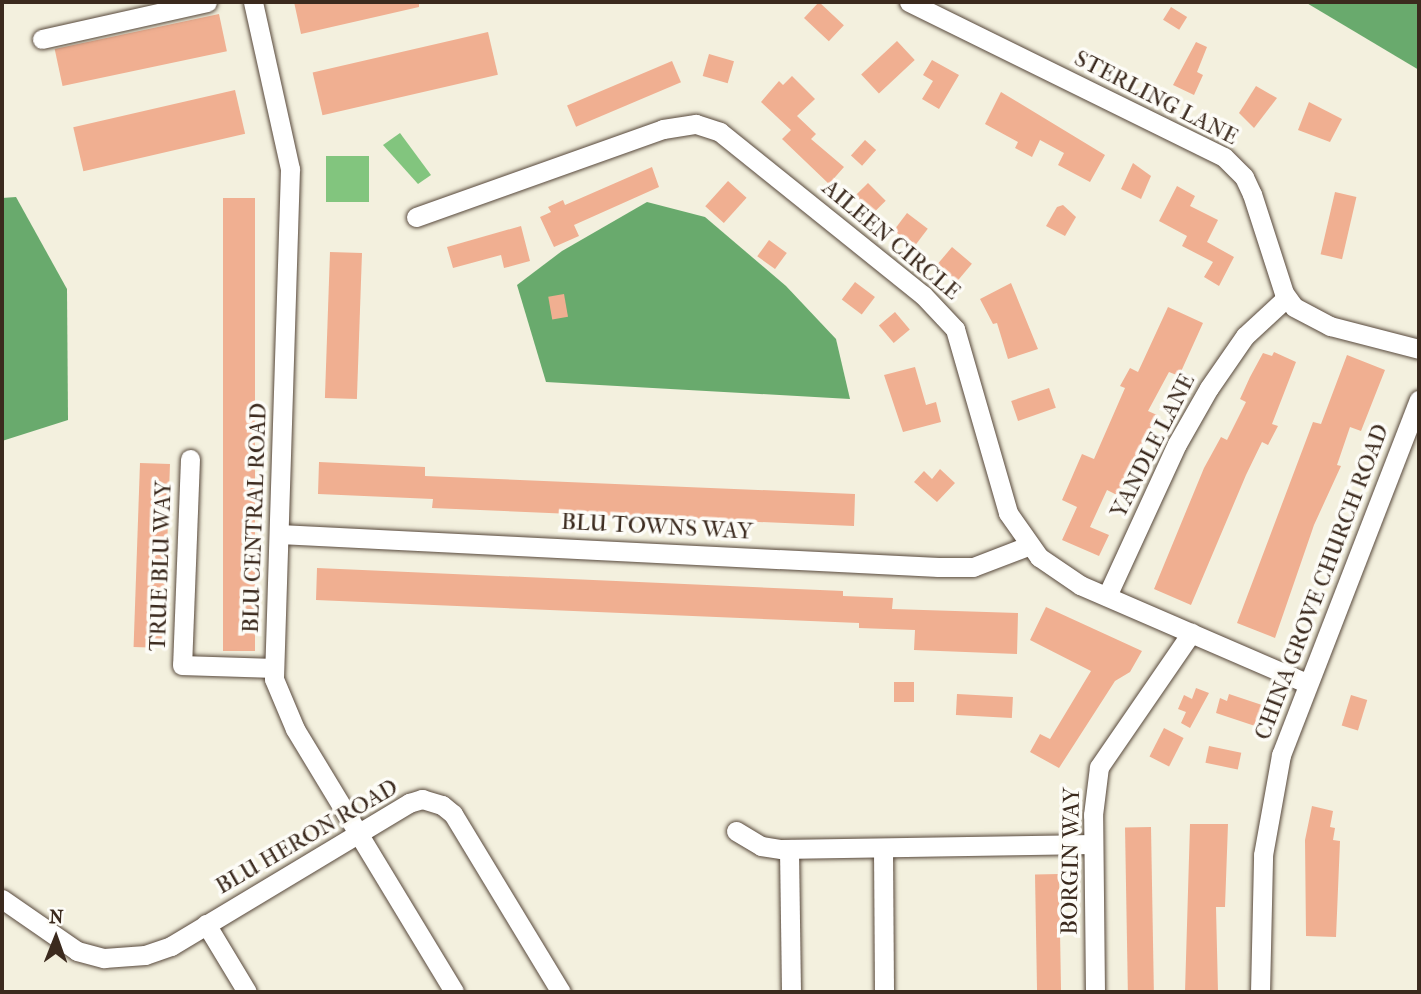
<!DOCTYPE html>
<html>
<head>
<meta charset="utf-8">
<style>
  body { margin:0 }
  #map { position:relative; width:1421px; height:994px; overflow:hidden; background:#f3f0de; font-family:"IM FELL French Canon",serif }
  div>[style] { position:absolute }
  .green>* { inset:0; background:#82c57e; transform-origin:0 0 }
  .forest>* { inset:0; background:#69aa6d }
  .building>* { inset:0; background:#f0af91; transform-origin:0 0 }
  .roads { filter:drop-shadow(0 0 2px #57483b) drop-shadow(0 0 2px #57483b) }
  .minor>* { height:19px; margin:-9.5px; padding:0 9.5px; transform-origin:9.5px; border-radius:9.5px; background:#fff }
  span { translate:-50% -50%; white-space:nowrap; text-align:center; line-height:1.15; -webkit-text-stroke:7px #fdfcf7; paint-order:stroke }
  .street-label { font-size:23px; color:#3b2a1e }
  .frame { position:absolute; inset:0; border:4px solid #3b2a1e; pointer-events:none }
  .north { position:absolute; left:21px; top:903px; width:70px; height:70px; -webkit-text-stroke:5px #fdfcf7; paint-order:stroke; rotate:1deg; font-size:19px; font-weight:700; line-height:28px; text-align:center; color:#3b2a1e }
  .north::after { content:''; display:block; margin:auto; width:24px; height:32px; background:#3b2a1e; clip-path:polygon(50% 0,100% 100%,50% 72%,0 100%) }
</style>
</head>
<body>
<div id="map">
  <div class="green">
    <i style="clip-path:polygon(400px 133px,431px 175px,418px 184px,383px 145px)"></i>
    <i style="left:326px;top:156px;width:43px;height:46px"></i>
  </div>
  <div class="forest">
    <i style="clip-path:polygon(1305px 2px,1419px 2px,1419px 70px)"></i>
    <i style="clip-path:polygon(16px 197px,67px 289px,68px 420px,2px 441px,2px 198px)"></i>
    <i style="clip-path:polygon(647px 202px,705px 217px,786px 286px,836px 339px,850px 399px,546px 382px,517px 285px,562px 251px)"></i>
  </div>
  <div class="building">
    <i style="clip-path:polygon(294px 2px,419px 2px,419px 7px,301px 34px)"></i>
    <i style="left:819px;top:2px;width:34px;height:22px;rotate:43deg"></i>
    <i style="left:1171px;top:7px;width:19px;height:15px;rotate:32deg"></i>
    <i style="left:219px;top:14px;width:38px;height:168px;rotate:78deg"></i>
    <i style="left:488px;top:32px;width:44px;height:180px;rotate:77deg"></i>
    <i style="left:897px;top:41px;width:26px;height:49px;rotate:47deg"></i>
    <i style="clip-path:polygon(1196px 42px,1207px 47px,1197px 72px,1203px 75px,1194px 95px,1173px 85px)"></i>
    <i style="left:709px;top:54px;width:26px;height:23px;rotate:16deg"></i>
    <i style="clip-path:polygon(932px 60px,959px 75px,939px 109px,922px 99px,933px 81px,923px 75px)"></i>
    <i style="left:672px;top:61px;width:23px;height:114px;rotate:67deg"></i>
    <i style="clip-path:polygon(792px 76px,815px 99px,797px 116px,816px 134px,811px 139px,844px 167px,829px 184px,782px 139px,791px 130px,761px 102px,779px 81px,783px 85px)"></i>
    <i style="clip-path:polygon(1256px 86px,1277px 98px,1254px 128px,1239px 113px)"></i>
    <i style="left:235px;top:90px;width:45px;height:166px;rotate:77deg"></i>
    <i style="clip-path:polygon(1001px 92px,1105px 155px,1090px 182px,1058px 165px,1064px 153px,1040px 140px,1032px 157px,1015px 148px,1018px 142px,985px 124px)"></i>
    <i style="clip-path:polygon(1309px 102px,1342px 119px,1330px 142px,1298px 130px)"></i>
    <i style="left:865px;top:140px;width:15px;height:21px;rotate:42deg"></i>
    <i style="clip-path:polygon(1133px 163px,1151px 176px,1141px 199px,1121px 189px)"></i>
    <i style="clip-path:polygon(652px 167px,659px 187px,574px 225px,579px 236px,554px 247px,540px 217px,551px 212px,548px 207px,563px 200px,565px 205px)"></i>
    <i style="left:728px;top:181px;width:25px;height:34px;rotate:42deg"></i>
    <i style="left:868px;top:183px;width:25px;height:21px;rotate:45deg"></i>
    <i style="clip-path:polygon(1177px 186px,1195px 196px,1190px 206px,1218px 220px,1207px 242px,1234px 257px,1219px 286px,1204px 277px,1213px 262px,1182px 246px,1187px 236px,1159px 221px)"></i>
    <i style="left:1335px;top:192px;width:22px;height:64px;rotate:13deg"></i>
    <i style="left:223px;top:198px;width:32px;height:453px"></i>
    <i style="clip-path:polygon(1063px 205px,1076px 217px,1065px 236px,1046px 226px,1057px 207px)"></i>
    <i style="left:907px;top:213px;width:26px;height:22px;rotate:37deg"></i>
    <i style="clip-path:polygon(521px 226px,530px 261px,504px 268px,501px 255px,453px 268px,447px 247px)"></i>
    <i style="left:769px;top:240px;width:22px;height:20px;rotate:36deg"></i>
    <i style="left:952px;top:247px;width:26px;height:23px;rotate:40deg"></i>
    <i style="left:330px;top:252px;width:32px;height:146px;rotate:2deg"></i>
    <i style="left:855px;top:282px;width:25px;height:22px;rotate:37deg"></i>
    <i style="clip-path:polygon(1011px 283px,1038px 349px,1008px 359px,997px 323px,993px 324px,980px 299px)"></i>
    <i style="left:564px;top:294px;width:23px;height:16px;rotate:80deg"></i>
    <i style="clip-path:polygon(1168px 307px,1203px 323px,1179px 376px,1169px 372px,1148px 411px,1157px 415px,1119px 496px,1107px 490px,1090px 527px,1109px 535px,1099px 556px,1062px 540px,1077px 507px,1062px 500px,1082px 454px,1094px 459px,1125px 388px,1120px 386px,1130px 368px,1138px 372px)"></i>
    <i style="left:895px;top:312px;width:23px;height:21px;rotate:50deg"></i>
    <i style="clip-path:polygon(1274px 352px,1296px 362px,1272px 424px,1278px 426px,1268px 445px,1262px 442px,1246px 475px,1191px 605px,1154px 589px,1204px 468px,1221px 437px,1227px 440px,1246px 402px,1240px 399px,1250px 377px,1263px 353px,1272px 356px)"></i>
    <i style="clip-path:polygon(1347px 355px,1385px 370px,1361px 431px,1350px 427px,1337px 465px,1341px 466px,1314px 525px,1275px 638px,1237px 623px,1313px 422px,1321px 424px)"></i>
    <i style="clip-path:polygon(915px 367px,926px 405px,936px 402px,941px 422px,903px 432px,884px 375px)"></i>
    <i style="left:1049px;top:388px;width:21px;height:40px;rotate:71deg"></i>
    <i style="clip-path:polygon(319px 462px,425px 467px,425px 476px,855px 494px,854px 526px,432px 508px,433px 499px,318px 494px)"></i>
    <i style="left:140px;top:463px;width:30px;height:184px;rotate:2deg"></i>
    <i style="clip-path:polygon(940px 469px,955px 483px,937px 502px,914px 482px,924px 471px,932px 479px)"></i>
    <i style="clip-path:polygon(317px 568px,843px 591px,843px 596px,893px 598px,892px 609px,1018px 613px,1017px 654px,914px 650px,915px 630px,859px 628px,859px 623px,316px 600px)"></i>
    <i style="clip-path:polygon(1046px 607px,1142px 651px,1130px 672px,1115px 681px,1059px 768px,1030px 752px,1040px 734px,1050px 739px,1091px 671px,1030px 640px)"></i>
    <i style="left:894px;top:682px;width:20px;height:20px"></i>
    <i style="clip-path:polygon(1196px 688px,1209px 693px,1190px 728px,1181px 723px,1186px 712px,1178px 709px,1184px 695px,1192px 699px)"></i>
    <i style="left:957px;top:694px;width:56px;height:21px;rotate:3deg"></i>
    <i style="clip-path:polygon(1229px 694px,1265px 706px,1258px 727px,1216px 713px,1220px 698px,1227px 701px)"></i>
    <i style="left:1351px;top:695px;width:17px;height:32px;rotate:17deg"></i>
    <i style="left:1164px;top:728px;width:22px;height:32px;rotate:27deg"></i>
    <i style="left:1209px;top:746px;width:33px;height:17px;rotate:12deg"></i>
    <i style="clip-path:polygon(1312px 806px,1333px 811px,1330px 827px,1335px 828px,1333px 840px,1340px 841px,1336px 937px,1306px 936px,1305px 840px)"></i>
    <i style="clip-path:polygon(1190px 824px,1228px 824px,1225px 907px,1216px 907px,1218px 992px,1185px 992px)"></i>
    <i style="left:1151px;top:827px;width:165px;height:26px;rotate:89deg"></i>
    <i style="left:1059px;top:874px;width:118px;height:24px;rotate:89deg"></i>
  </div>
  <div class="roads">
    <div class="minor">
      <i style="left:253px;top:2px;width:171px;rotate:77.5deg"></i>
      <i style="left:290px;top:169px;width:510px;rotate:91.8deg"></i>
      <i style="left:274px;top:679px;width:54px;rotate:67.2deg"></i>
      <i style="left:295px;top:729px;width:307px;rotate:58.8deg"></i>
      <i style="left:909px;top:2px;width:351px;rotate:26.2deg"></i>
      <i style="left:1224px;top:157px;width:28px;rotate:45deg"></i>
      <i style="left:1244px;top:177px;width:19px;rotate:65deg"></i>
      <i style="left:1252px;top:194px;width:104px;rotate:72.1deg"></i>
      <i style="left:1284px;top:293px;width:17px;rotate:54deg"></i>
      <i style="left:1294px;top:307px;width:41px;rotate:27.8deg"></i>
      <i style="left:1330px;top:326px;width:92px;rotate:14.5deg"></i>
      <i style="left:42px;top:39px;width:169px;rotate:-12.6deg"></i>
      <i style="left:416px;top:217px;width:262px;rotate:-19.6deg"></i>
      <i style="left:663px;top:129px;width:33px;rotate:-9deg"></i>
      <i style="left:696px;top:124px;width:25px;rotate:18deg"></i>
      <i style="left:720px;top:132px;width:260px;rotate:38.8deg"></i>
      <i style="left:923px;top:295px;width:47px;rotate:46.7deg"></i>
      <i style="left:955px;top:329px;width:191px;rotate:73.9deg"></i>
      <i style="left:1008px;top:513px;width:54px;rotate:54.8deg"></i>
      <i style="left:1039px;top:557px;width:50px;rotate:34.3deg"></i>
      <i style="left:1080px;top:585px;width:246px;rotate:23.4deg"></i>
      <i style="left:190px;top:459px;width:206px;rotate:92.2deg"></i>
      <i style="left:182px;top:665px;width:92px;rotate:1.9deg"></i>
      <i style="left:279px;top:534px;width:660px;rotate:2.87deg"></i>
      <i style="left:938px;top:567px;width:35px"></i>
      <i style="left:973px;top:567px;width:59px;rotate:-20.9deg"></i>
      <i style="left:1107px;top:596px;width:167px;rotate:-65.3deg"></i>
      <i style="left:1177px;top:444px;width:64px;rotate:-60.3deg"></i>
      <i style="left:1209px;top:388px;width:63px;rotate:-55.3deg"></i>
      <i style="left:1245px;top:336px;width:56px;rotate:-42.8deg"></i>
      <i style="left:736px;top:831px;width:29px;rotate:31deg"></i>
      <i style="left:761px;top:846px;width:20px;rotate:9deg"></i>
      <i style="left:781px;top:849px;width:312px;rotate:-0.9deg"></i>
      <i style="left:883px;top:848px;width:144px;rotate:89.6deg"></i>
      <i style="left:789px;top:849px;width:143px;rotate:89.2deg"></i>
      <i style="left:2px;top:899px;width:91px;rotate:34.7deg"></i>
      <i style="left:77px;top:951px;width:28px;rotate:15deg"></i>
      <i style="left:104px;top:958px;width:41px;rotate:-4.2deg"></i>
      <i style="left:145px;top:955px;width:28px;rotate:-19deg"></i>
      <i style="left:171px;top:946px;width:278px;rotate:-31deg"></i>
      <i style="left:409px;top:803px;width:14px;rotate:-17deg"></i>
      <i style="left:422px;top:799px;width:21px;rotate:17deg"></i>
      <i style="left:442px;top:805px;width:14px;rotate:39deg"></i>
      <i style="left:453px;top:814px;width:208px;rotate:58.8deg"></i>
      <i style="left:206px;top:924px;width:79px;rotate:58.9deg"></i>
      <i style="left:1095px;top:992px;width:177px;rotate:-90.6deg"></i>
      <i style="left:1093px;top:815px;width:48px;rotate:-82.9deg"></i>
      <i style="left:1099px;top:767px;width:163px;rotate:-55.5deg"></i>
      <i style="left:1260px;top:992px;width:137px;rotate:-88.7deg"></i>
      <i style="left:1263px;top:855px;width:102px;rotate:-79.8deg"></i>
      <i style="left:1281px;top:755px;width:381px;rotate:-68.8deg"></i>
    </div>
  </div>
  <div class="street-label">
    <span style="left:1156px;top:98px;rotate:27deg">STERLING LANE</span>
    <span style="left:891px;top:240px;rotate:40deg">AILEEN CIRCLE</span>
    <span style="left:1153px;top:446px;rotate:-63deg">YANDLE LANE</span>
    <span style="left:255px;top:518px;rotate:-88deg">BLU CENTRAL ROAD</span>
    <span style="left:657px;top:527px;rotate:3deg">BLU TOWNS WAY</span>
    <span style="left:161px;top:566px;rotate:-88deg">TRUE BLU WAY</span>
    <span style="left:1322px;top:582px;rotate:-69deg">CHINA GROVE CHURCH ROAD</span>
    <span style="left:307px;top:837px;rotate:-30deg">BLU HERON ROAD</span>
    <span style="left:1071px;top:861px;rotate:-89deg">BORGIN WAY</span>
  </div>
  <div class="frame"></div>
  <div class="north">N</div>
</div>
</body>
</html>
